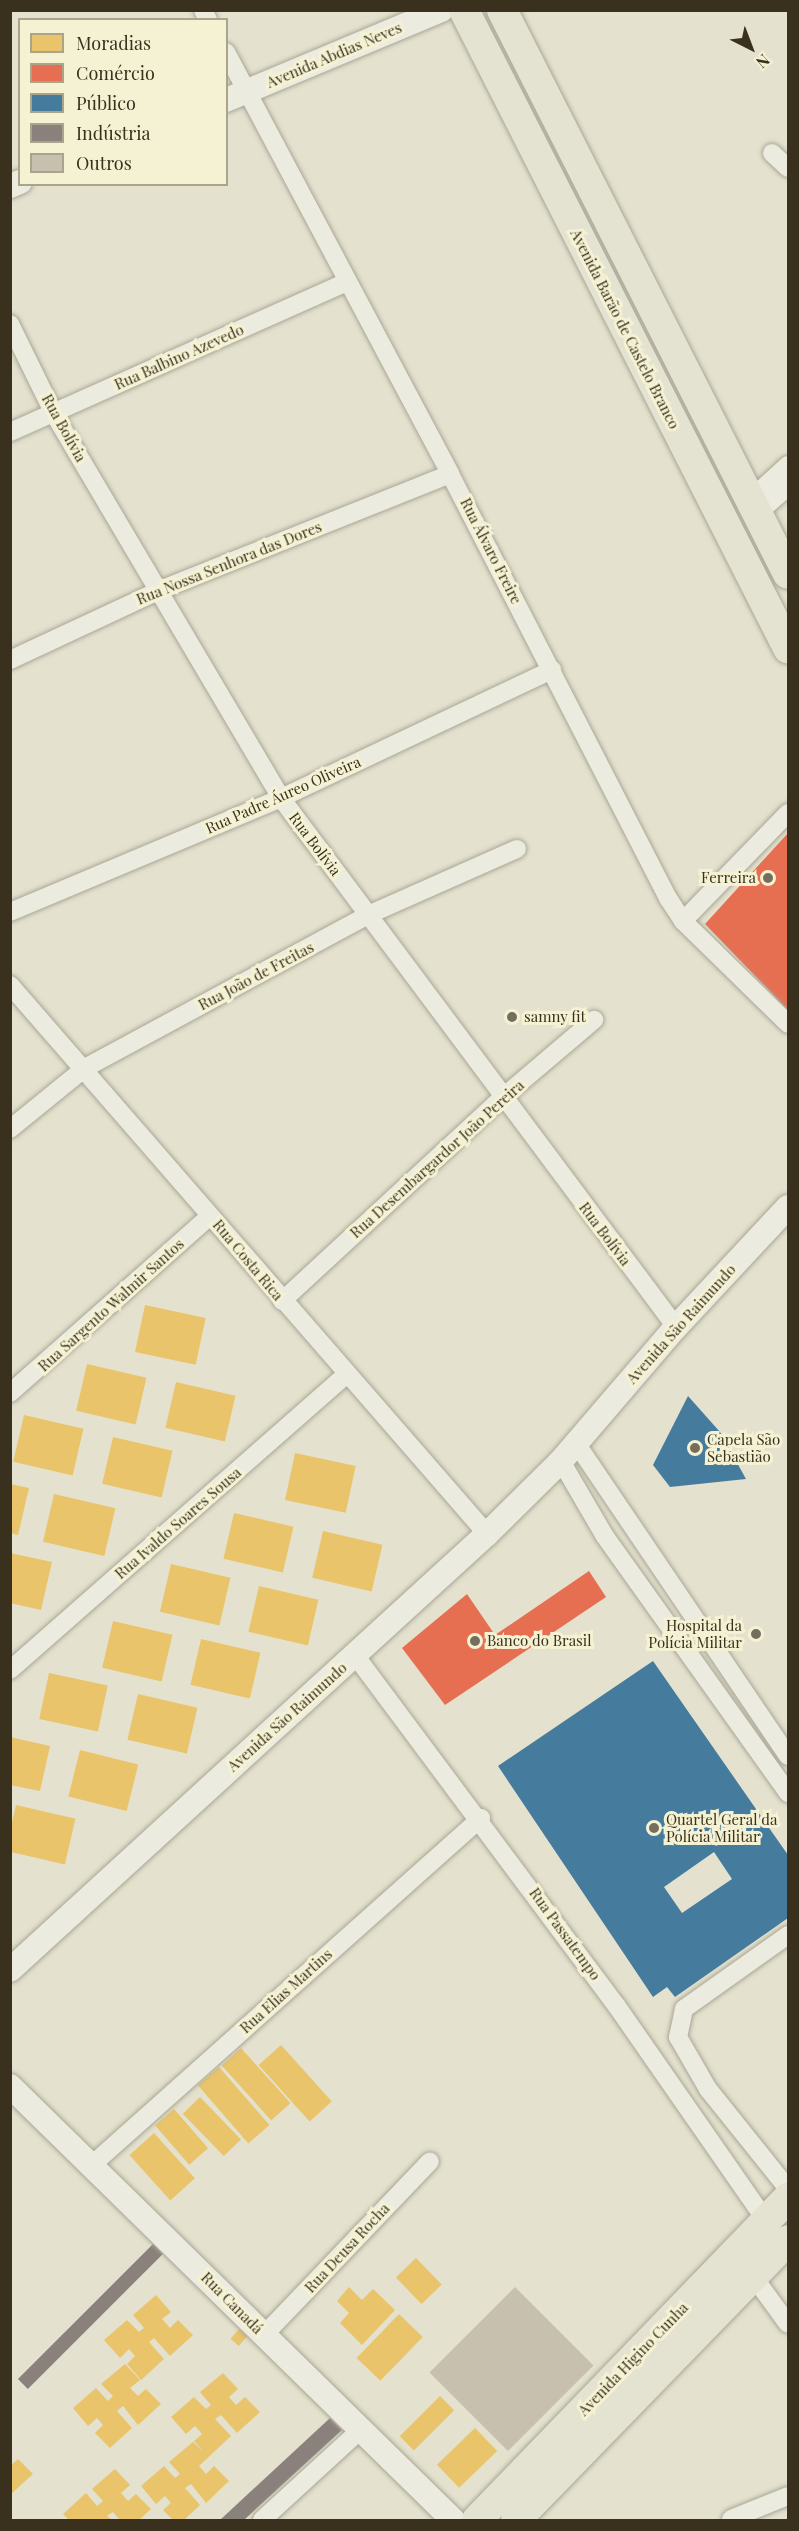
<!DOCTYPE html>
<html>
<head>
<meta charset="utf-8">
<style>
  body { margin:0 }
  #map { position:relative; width:799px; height:2531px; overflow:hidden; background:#e4e2ce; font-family:"Playfair Display",serif }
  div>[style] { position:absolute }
  .homes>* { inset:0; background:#e9c46a; transform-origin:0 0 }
  .shops>* { inset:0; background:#e76f51 }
  .public>* { inset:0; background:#457b9d }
  .industry>* { inset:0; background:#8a817c; transform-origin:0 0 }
  .building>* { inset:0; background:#c8c0af; transform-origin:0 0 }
  .roads { filter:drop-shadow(0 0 2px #aaa696) drop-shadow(0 0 2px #aaa696) }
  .minor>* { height:18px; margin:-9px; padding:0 9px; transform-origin:9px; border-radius:9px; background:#ecebdf }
  .tertiary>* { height:24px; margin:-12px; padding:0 12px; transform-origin:12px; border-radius:12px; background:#ecebdf }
  .primary>* { height:30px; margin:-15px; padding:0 15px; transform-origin:15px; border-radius:15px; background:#e4e2d1 }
  .dots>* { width:16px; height:16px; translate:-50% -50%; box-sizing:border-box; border:3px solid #f5f2d4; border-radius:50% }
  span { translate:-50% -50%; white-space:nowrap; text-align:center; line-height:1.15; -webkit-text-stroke:6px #f5f2d4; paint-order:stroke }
  .street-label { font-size:15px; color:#39301e }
  .poi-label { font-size:15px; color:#39301e }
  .right { translate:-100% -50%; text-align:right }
  .left { translate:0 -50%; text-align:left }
  .frame { position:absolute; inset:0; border:12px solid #39301e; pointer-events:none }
  .legend { position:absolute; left:18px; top:18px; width:210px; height:168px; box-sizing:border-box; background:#f5f2d4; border:2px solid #aaa48b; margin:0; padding:8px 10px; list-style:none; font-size:18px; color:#39301e }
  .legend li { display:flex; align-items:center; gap:12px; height:30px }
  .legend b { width:30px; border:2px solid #aaa48b }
  .north { position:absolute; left:721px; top:18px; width:60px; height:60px; -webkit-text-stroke:4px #f5f2d4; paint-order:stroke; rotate:138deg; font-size:16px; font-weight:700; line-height:24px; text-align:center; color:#39301e }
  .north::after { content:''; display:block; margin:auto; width:21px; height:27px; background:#39301e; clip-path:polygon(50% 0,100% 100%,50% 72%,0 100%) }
</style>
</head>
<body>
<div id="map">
  <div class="homes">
    <i style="left:145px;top:1305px;width:62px;height:48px;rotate:12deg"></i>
    <i style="left:87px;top:1364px;width:61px;height:48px;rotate:13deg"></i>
    <i style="left:176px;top:1382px;width:61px;height:47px;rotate:13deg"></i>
    <i style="left:24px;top:1415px;width:61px;height:48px;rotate:13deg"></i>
    <i style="left:113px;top:1437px;width:61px;height:48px;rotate:13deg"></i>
    <i style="left:295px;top:1453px;width:62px;height:48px;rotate:12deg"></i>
    <i style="clip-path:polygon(10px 1484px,29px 1488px,18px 1535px,10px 1533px)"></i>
    <i style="left:54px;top:1494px;width:63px;height:49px;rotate:13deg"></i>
    <i style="left:234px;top:1513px;width:61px;height:47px;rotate:13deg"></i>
    <i style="left:323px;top:1531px;width:61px;height:48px;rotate:13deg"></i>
    <i style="clip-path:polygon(10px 1553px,52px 1562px,41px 1610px,10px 1603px)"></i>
    <i style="left:171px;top:1564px;width:61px;height:49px;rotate:13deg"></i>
    <i style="left:259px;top:1586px;width:61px;height:47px;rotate:13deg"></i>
    <i style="left:113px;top:1621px;width:61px;height:48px;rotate:13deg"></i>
    <i style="left:201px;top:1639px;width:61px;height:47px;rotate:13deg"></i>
    <i style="left:49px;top:1673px;width:60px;height:47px;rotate:12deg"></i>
    <i style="left:138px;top:1694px;width:61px;height:47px;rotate:13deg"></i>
    <i style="clip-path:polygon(10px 1737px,50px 1746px,40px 1791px,10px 1785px)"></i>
    <i style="left:80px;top:1750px;width:60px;height:48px;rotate:14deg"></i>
    <i style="left:16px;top:1805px;width:61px;height:47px;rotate:13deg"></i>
    <i style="left:281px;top:2045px;width:76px;height:30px;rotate:48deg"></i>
    <i style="left:241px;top:2048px;width:74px;height:26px;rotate:48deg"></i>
    <i style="left:219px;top:2067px;width:77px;height:28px;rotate:49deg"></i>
    <i style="left:200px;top:2097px;width:59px;height:24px;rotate:46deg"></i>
    <i style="left:174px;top:2109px;width:52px;height:25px;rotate:49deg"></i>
    <i style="left:154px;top:2133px;width:61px;height:33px;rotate:48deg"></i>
    <i style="left:416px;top:2258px;width:37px;height:28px;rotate:46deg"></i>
    <i style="clip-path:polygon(349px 2287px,362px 2300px,373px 2289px,395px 2310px,362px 2345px,340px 2323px,349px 2313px,337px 2301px)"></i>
    <i style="clip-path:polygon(156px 2295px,171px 2312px,162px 2319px,170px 2328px,178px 2320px,193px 2335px,170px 2356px,154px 2338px,149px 2342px,164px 2359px,141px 2380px,127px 2364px,135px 2356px,129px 2349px,120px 2358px,104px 2340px,127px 2320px,139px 2332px,144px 2328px,133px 2315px)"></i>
    <i style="left:399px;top:2314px;width:33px;height:61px;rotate:44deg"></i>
    <i style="left:239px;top:2329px;width:11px;height:13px;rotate:41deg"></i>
    <i style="clip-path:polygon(125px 2364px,140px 2380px,130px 2388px,138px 2396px,146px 2389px,161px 2404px,138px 2425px,123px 2406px,117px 2411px,132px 2428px,110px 2448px,95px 2433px,103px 2425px,97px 2418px,88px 2426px,73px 2408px,96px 2388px,108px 2401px,113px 2396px,101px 2384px)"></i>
    <i style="clip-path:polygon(223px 2373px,238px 2389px,229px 2397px,236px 2405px,245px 2397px,260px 2412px,237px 2433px,221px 2415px,215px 2419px,231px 2436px,199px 2466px,206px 2474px,214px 2466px,229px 2481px,206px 2503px,191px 2484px,185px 2488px,200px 2505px,184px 2520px,173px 2520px,163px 2510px,171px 2503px,165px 2496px,156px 2504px,141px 2486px,164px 2466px,175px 2478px,180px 2474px,169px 2462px,193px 2442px,203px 2451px,194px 2441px,202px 2434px,195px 2426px,186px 2434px,171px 2417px,194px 2397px,206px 2409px,211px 2405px,200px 2392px)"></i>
    <i style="left:440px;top:2396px;width:20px;height:57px;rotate:45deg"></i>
    <i style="left:475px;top:2428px;width:32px;height:53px;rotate:46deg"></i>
    <i style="clip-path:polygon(18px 2459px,33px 2474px,10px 2495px,10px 2466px)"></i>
    <i style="clip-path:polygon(115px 2469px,130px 2485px,121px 2493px,128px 2501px,136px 2494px,151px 2509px,139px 2520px,120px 2520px,113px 2512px,107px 2516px,112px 2520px,69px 2520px,63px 2514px,86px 2493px,97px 2506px,103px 2501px,92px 2489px)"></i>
  </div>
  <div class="shops">
    <i style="clip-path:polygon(788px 833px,788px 1010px,705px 924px)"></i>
    <i style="clip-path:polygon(589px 1571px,606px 1597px,445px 1705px,402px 1648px,467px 1594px,495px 1635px)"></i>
  </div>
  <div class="public">
    <i style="clip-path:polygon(688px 1396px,720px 1432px,746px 1479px,670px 1487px,653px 1465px)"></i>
    <i style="clip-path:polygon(evenodd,653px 1661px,788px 1855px,788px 1918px,675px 1997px,667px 1987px,653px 1997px,498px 1766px,653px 1661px,714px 1852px,732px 1879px,682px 1913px,664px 1887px,714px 1852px)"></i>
  </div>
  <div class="industry">
    <i style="left:153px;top:2244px;width:14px;height:191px;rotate:45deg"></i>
    <i style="clip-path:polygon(330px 2418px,342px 2430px,244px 2520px,220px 2520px)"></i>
  </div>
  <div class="building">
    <i style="left:515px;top:2287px;width:111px;height:121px;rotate:45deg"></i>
  </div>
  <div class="roads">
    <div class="minor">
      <i style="left:203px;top:10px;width:11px;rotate:63deg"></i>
      <i style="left:226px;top:52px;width:478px;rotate:62deg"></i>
      <i style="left:450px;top:474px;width:477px;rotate:62.8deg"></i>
      <i style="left:668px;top:898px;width:27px;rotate:57deg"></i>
      <i style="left:683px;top:921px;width:147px;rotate:44.4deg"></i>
      <i style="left:772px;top:153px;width:22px;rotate:43deg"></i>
      <i style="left:10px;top:324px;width:100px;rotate:63.9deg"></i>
      <i style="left:54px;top:414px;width:446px;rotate:59.4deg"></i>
      <i style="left:281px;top:798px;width:660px;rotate:53.25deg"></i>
      <i style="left:10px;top:432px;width:369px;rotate:-24deg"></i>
      <i style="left:752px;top:498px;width:49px;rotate:-42.5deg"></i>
      <i style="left:759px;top:512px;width:38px;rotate:-41deg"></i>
      <i style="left:10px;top:660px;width:166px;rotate:-25deg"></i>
      <i style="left:160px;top:590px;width:312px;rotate:-21.8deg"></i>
      <i style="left:10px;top:912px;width:294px;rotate:-22.8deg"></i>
      <i style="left:281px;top:798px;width:300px;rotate:-25.3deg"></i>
      <i style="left:683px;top:921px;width:151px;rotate:-45.8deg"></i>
      <i style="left:10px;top:985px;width:727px;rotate:49.01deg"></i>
      <i style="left:10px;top:1129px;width:97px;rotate:-39.1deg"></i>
      <i style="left:85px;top:1068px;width:322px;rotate:-28.4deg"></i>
      <i style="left:368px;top:915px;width:163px;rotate:-23.9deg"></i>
      <i style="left:282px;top:1301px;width:299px;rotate:-42.7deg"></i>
      <i style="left:502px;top:1098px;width:121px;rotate:-40.3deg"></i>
      <i style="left:10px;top:1393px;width:267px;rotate:-41.5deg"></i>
      <i style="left:576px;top:1443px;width:378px;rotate:55.9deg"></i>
      <i style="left:561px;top:1461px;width:86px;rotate:59.8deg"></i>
      <i style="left:604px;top:1535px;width:317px;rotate:54.5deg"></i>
      <i style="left:355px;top:1655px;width:437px;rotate:53.3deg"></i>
      <i style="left:616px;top:2005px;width:263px;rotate:55.2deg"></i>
      <i style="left:10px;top:1670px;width:447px;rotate:-41.3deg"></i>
      <i style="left:788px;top:1935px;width:128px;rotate:144.6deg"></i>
      <i style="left:684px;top:2009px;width:29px;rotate:102deg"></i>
      <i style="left:678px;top:2037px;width:60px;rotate:60deg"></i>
      <i style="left:708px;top:2089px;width:128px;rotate:51.3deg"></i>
      <i style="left:93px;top:2164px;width:520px;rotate:-41.73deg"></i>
      <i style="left:753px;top:2276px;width:59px;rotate:53.9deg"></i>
      <i style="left:264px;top:2335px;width:240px;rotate:-46.3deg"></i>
      <i style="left:731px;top:2519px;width:61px;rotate:-22deg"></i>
      <i style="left:262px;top:2520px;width:132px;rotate:-42.5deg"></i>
    </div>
    <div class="tertiary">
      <i style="left:226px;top:100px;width:233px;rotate:-22.7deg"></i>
      <i style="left:10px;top:186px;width:11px;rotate:-22deg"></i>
      <i style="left:10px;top:1970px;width:646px;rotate:-42.43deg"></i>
      <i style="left:487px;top:1534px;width:104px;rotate:-44.6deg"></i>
      <i style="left:561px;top:1461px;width:177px;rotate:-49.4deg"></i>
      <i style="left:676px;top:1327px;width:164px;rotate:-47deg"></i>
      <i style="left:10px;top:2086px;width:620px;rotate:44.41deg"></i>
    </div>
    <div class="primary">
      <i style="left:464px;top:10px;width:716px;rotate:63.08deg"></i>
      <i style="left:502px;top:10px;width:632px;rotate:63.11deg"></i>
      <i style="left:477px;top:2520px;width:448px;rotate:-46deg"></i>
      <i style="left:516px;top:2520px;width:390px;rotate:-45.8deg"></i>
    </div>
  </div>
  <div class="dots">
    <i style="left:768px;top:878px;background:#756e5c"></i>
    <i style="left:512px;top:1017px;background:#756e5c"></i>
    <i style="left:695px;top:1448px;background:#756e5c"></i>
    <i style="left:756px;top:1634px;background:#756e5c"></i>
    <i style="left:475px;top:1641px;background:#756e5c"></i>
    <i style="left:654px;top:1828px;background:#756e5c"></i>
  </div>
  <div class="street-label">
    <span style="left:334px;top:55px;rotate:-23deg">Avenida Abdias Neves</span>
    <span style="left:625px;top:329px;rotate:63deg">Avenida Barão de Castelo Branco</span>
    <span style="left:179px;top:357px;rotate:-24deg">Rua Balbino Azevedo</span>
    <span style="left:64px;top:428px;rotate:61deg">Rua Bolívia</span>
    <span style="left:491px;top:551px;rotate:63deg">Rua Álvaro Freire</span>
    <span style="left:229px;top:563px;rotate:-22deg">Rua Nossa Senhora das Dores</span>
    <span style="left:283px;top:795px;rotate:-24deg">Rua Padre Áureo Oliveira</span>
    <span style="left:315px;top:844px;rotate:53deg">Rua Bolívia</span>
    <span style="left:256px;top:976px;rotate:-28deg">Rua João de Freitas</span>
    <span style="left:437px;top:1159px;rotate:-42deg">Rua Desembargardor João Pereira</span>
    <span style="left:605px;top:1234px;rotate:53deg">Rua Bolívia</span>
    <span style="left:248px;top:1260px;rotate:50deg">Rua Costa Rica</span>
    <span style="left:111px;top:1305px;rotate:-42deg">Rua Sargento Walmir Santos</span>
    <span style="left:681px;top:1324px;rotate:-48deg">Avenida São Raimundo</span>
    <span style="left:178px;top:1523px;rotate:-41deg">Rua Ivaldo Soares Sousa</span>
    <span style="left:287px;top:1717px;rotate:-42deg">Avenida São Raimundo</span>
    <span style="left:565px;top:1934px;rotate:54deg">Rua Passatempo</span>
    <span style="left:286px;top:1991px;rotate:-42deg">Rua Elias Martins</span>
    <span style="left:347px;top:2248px;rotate:-47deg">Rua Deusa Rocha</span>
    <span style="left:232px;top:2303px;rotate:45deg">Rua Canadá</span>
    <span style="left:633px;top:2359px;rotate:-46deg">Avenida Higino Cunha</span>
  </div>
  <div class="poi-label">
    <span class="right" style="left:756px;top:878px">Ferreira</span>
    <span class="left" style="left:524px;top:1017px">samny fit</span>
    <span class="left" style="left:707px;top:1448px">Capela São<br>Sebastião</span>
    <span class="right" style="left:742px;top:1634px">Hospital da<br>Polícia Militar</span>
    <span class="left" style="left:487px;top:1641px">Banco do Brasil</span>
    <span class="left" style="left:666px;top:1828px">Quartel Geral da<br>Polícia Militar</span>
  </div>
  <div class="frame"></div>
  <ul class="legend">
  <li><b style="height:16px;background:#e9c46a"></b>Moradias</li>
  <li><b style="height:16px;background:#e76f51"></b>Comércio</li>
  <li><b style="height:16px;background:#457b9d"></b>Público</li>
  <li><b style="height:16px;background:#8a817c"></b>Indústria</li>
  <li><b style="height:16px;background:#c8c0af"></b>Outros</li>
  </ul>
  <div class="north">N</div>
</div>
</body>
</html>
